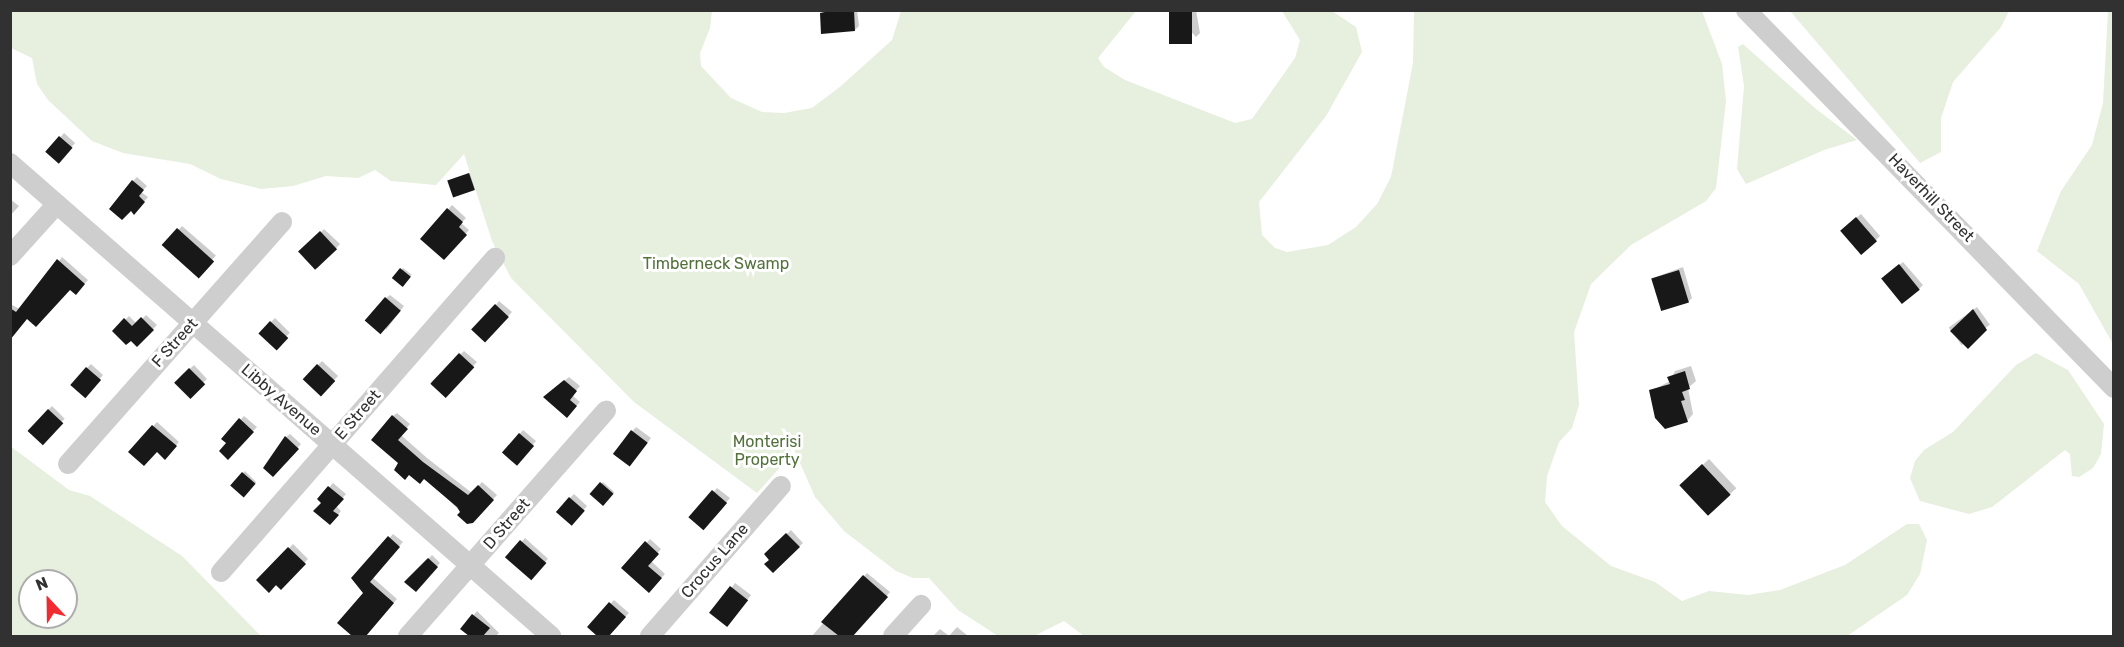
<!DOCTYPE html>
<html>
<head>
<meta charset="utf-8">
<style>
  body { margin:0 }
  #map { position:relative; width:2124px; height:647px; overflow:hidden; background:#fff; font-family:Rubik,sans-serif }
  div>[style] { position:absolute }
  .green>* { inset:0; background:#e7efdf }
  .shadow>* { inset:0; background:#0003; transform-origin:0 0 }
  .building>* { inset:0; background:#181818; transform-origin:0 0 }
  .minor>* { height:20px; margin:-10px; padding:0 10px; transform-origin:10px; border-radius:10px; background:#cecece }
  span { translate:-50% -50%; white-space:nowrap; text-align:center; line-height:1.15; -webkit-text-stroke:6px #fff; paint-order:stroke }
  .street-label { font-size:16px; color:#313131 }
  .park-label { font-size:16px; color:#52713b }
  .frame { position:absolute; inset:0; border:12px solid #313131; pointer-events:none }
  .north { position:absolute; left:18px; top:569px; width:60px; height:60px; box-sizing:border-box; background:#fff; border:2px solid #adadad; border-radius:50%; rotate:338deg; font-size:16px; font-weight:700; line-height:24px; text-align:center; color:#313131 }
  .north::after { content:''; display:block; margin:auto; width:21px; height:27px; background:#f02c32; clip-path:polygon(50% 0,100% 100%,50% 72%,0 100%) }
</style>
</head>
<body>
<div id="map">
  <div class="green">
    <i style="clip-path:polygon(10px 11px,712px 11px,710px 28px,700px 53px,701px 66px,731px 98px,762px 112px,784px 113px,812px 108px,841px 86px,892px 40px,901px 11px,1136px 11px,1098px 58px,1104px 67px,1125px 80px,1235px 123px,1252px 119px,1295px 58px,1300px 40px,1282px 11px,1332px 11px,1356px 27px,1362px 52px,1326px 116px,1259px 202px,1262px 235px,1275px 248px,1287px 252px,1328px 245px,1356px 227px,1377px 204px,1391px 177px,1413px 63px,1414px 11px,1702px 11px,1722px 64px,1726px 101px,1716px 188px,1706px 201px,1631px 245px,1591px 284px,1574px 332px,1579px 405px,1572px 428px,1559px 442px,1547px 476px,1545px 502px,1562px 526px,1611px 566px,1655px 582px,1682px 601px,1709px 591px,1748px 595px,1780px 590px,1845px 565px,1907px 524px,1919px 524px,1927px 540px,1920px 574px,1907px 595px,1847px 636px,1084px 636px,1064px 621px,1036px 635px,998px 636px,958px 610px,929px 578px,913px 578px,896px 571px,844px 531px,815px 497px,785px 429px,781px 428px,792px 454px,757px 493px,634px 402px,511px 278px,492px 241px,464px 154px,436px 185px,391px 181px,375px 170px,358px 178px,326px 176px,293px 186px,261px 189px,221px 179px,190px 164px,123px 153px,92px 141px,48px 100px,37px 84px,32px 58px,11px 48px)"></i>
    <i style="clip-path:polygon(1790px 11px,2009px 11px,2001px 27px,1953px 82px,1941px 118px,1941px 152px,1920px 163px)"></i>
    <i style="clip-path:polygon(2108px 11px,2114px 11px,2113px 344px,2079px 284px,2037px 251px,2061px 191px,2092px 145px,2103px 103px)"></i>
    <i style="clip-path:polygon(1743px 44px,1816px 109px,1857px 140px,1824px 150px,1746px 184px,1737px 169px,1744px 86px,1738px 47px)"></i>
    <i style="clip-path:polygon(2036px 353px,2068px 370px,2104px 424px,2101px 454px,2093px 468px,2079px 477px,2072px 476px,2070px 454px,2065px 450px,1992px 507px,1969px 514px,1920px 501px,1910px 478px,1915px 461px,1924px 450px,1953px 432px,2016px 365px)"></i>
    <i style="clip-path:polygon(evenodd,10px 446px,69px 490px,90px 496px,182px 556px,261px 636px,11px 636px,10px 446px,30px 581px,66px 581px,66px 617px,30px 617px,30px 581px)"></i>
  </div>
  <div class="shadow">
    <i style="clip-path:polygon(825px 10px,857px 10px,859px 26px,855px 30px,821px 14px)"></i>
    <i style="clip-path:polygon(1171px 10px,1196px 10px,1200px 33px,1196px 37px)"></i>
    <i style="left:64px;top:133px;width:15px;height:25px;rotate:42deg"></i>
    <i style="clip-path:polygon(470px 173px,475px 189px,450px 182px,451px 180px)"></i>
    <i style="clip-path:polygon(137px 177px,147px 186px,141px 192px,148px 197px,138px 209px,133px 181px)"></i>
    <i style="clip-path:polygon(10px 199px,19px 206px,10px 216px)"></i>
    <i style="clip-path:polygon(452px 205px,466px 218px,461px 223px,469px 230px,444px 258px,422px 239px)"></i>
    <i style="clip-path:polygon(1861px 214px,1880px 236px,1876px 240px,1845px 227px)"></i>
    <i style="left:182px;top:226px;width:45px;height:26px;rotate:41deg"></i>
    <i style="left:324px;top:229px;width:22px;height:33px;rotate:43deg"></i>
    <i style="clip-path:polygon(62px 257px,88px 280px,76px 293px,70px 288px,27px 318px,10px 338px,10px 304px,20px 309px)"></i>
    <i style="clip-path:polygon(1903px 262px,1923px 285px,1919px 289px,1887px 275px)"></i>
    <i style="clip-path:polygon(1683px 267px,1692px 298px,1688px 302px,1653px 278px)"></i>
    <i style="left:403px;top:268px;width:11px;height:13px;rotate:38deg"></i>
    <i style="clip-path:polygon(390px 295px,404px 306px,386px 330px,386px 298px)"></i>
    <i style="clip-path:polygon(499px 301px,512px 312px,491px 336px,496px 305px)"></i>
    <i style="left:1977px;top:307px;width:22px;height:35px;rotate:54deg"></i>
    <i style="clip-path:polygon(146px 315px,157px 325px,137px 345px,114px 331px,129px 316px,137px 324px)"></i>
    <i style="left:275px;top:318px;width:21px;height:21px;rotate:45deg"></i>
    <i style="clip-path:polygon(464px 351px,477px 362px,446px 396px,431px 382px)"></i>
    <i style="left:322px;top:361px;width:22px;height:25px;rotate:43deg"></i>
    <i style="clip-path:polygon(91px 364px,103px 375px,89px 392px,87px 368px)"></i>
    <i style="left:194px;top:365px;width:19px;height:25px;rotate:47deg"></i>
    <i style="clip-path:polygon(1691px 366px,1696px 381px,1688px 388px,1693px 414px,1687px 421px,1651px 391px,1670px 381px,1675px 371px)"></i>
    <i style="clip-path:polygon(569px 377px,580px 386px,572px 395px,580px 402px,567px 416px,548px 394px)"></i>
    <i style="left:52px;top:406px;width:18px;height:34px;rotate:45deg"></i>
    <i style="clip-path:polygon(397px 413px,410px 424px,401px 435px,427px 458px,472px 493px,482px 482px,497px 495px,472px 522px,425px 478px,400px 462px,393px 416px)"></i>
    <i style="clip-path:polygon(244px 416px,257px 427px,228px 458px,228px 443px,223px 438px)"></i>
    <i style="clip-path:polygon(157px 422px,179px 442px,165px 458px,157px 450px,130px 452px)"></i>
    <i style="clip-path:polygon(636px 427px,651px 438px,633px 461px,613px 453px)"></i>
    <i style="left:523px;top:430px;width:17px;height:30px;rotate:40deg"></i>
    <i style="clip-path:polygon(290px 434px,301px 444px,273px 475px,286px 437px)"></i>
    <i style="left:1709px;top:459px;width:40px;height:38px;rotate:47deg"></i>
    <i style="left:245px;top:471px;width:16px;height:20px;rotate:45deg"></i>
    <i style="left:603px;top:482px;width:15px;height:16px;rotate:42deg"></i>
    <i style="clip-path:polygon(333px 483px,346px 494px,336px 506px,341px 511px,334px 520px,319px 499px)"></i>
    <i style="clip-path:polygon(717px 488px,730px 498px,707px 525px,691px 518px)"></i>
    <i style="clip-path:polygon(574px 494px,587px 506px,575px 520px,570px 498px)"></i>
    <i style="clip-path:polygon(791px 530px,803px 543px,773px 571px,766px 554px)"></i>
    <i style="clip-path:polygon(393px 534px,403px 542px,372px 577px,397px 599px,364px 636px,354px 636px,339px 623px,365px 593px,353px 579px)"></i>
    <i style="left:525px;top:538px;width:31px;height:26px;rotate:42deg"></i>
    <i style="clip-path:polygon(650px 539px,661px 549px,651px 561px,665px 574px,649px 591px,623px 568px)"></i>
    <i style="clip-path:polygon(293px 544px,308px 559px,281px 588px,258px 580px)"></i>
    <i style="clip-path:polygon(432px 555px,440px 563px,416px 590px,406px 582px)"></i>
    <i style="clip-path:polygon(867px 573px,890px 592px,852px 636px,812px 636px)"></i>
    <i style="clip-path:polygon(735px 583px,751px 595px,731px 621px,713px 614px)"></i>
    <i style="clip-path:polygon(614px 600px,629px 613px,607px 636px,599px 636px,589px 627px)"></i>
    <i style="clip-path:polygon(477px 611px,499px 633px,496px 636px,473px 636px,462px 629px)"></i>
    <i style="clip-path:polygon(957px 627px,968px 636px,933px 636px,940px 629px,949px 636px)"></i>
  </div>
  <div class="building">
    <i style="clip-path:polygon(835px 10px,854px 10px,855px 31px,821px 34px,820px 13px)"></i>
    <i style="left:1169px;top:10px;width:23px;height:34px"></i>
    <i style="left:59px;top:136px;width:18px;height:21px;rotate:41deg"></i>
    <i style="left:469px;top:173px;width:18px;height:23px;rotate:71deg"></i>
    <i style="clip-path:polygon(132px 180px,144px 190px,139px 196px,145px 202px,134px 215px,131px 211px,122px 220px,109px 209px)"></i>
    <i style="clip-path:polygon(447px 208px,463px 222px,459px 227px,467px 235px,444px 260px,420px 239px)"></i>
    <i style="left:1856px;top:217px;width:32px;height:21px;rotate:49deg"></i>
    <i style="left:177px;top:228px;width:50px;height:23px;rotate:42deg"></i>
    <i style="left:320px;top:231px;width:25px;height:30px;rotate:47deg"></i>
    <i style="clip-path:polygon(57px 259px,85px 284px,76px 295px,70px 290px,36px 327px,27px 319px,10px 340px,10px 308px,16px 312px)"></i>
    <i style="left:1899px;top:264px;width:33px;height:23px;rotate:51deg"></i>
    <i style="left:400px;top:268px;width:14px;height:13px;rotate:39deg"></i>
    <i style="left:1679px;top:270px;width:34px;height:29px;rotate:73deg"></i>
    <i style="left:385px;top:297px;width:21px;height:31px;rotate:41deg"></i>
    <i style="left:495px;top:304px;width:19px;height:35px;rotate:43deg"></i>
    <i style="clip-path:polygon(1973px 309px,1987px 330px,1968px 349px,1950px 331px)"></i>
    <i style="clip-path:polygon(141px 317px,154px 330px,137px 347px,131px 341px,126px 345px,112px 331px,124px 318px,132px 326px)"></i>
    <i style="left:270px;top:321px;width:25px;height:17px;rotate:43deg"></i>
    <i style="left:459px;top:353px;width:21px;height:42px;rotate:43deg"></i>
    <i style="left:317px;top:364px;width:25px;height:21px;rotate:43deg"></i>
    <i style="left:86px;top:367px;width:20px;height:24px;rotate:41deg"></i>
    <i style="left:189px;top:368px;width:23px;height:21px;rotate:45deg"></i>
    <i style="clip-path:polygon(1685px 371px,1690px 389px,1682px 392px,1685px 400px,1681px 401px,1688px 422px,1665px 429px,1655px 418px,1649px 390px,1670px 384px,1667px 377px)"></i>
    <i style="clip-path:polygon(564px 380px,577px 391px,570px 400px,577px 406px,567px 418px,543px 397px)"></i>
    <i style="left:48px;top:409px;width:21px;height:30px;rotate:43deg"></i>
    <i style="clip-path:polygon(392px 415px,408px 429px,398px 440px,423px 462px,468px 495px,478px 485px,494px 500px,473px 523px,467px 524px,457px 515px,460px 512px,457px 507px,424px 479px,420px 484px,409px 475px,405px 480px,394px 470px,398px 463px,371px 440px)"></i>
    <i style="clip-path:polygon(239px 418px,254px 432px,228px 460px,219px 451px,226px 443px,221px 439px)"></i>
    <i style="clip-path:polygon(152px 425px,177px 446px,165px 460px,157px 452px,144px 466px,128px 452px)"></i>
    <i style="left:631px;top:430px;width:21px;height:30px;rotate:37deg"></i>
    <i style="left:519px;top:433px;width:20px;height:26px;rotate:41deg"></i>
    <i style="clip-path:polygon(285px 436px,299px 449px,273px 477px,263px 468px)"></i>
    <i style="left:1702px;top:464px;width:42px;height:31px;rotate:47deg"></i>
    <i style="left:242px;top:472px;width:18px;height:18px;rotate:41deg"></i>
    <i style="left:600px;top:482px;width:18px;height:16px;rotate:41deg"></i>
    <i style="clip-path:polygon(328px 486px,344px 499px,333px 511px,339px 515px,330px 525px,313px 511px,321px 503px,317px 499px)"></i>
    <i style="left:712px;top:490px;width:20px;height:36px;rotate:41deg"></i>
    <i style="left:569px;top:497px;width:21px;height:20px;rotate:41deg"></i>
    <i style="clip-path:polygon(786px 533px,800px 547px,773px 573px,764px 564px,769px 560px,764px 554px)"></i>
    <i style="clip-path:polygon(388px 536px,400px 547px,370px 582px,394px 603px,366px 636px,352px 636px,337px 623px,363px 593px,351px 578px)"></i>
    <i style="left:520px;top:540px;width:35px;height:23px;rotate:41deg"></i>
    <i style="clip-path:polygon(645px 541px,659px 554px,648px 566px,662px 578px,649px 593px,621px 568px)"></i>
    <i style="clip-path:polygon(288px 547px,306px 564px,281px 590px,276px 585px,269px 593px,256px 580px)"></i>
    <i style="clip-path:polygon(428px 558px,438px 567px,416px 592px,404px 582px)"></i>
    <i style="clip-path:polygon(863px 575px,888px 597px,853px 636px,839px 636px,821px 622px)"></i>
    <i style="left:730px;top:586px;width:23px;height:34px;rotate:38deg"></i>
    <i style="clip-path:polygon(609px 602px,626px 617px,609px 636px,597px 636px,587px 627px)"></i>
    <i style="clip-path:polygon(472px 614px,490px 628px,483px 636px,469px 636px,460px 629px)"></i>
  </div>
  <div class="minor">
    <i style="left:1746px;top:10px;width:528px;rotate:45.77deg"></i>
    <i style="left:10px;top:163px;width:719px;rotate:41.16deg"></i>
    <i style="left:10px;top:256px;width:70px;rotate:-47.9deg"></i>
    <i style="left:68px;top:464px;width:323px;rotate:-48.5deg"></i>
    <i style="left:221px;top:572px;width:417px;rotate:-48.9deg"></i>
    <i style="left:408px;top:636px;width:300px;rotate:-48.7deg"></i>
    <i style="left:650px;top:636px;width:199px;rotate:-48.9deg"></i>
    <i style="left:893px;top:636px;width:42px;rotate:-47.9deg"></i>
  </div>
  <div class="street-label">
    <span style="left:1931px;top:198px;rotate:46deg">Haverhill Street</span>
    <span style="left:175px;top:343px;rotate:-48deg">F Street</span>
    <span style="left:281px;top:400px;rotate:41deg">Libby Avenue</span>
    <span style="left:358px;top:415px;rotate:-49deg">E Street</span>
    <span style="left:507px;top:524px;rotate:-49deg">D Street</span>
    <span style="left:715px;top:561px;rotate:-49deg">Crocus Lane</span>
  </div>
  <div class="park-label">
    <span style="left:716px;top:264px">Timberneck Swamp</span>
    <span style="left:767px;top:451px">Monterisi<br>Property</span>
  </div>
  <div class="frame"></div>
  <div class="north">N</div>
</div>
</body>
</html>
